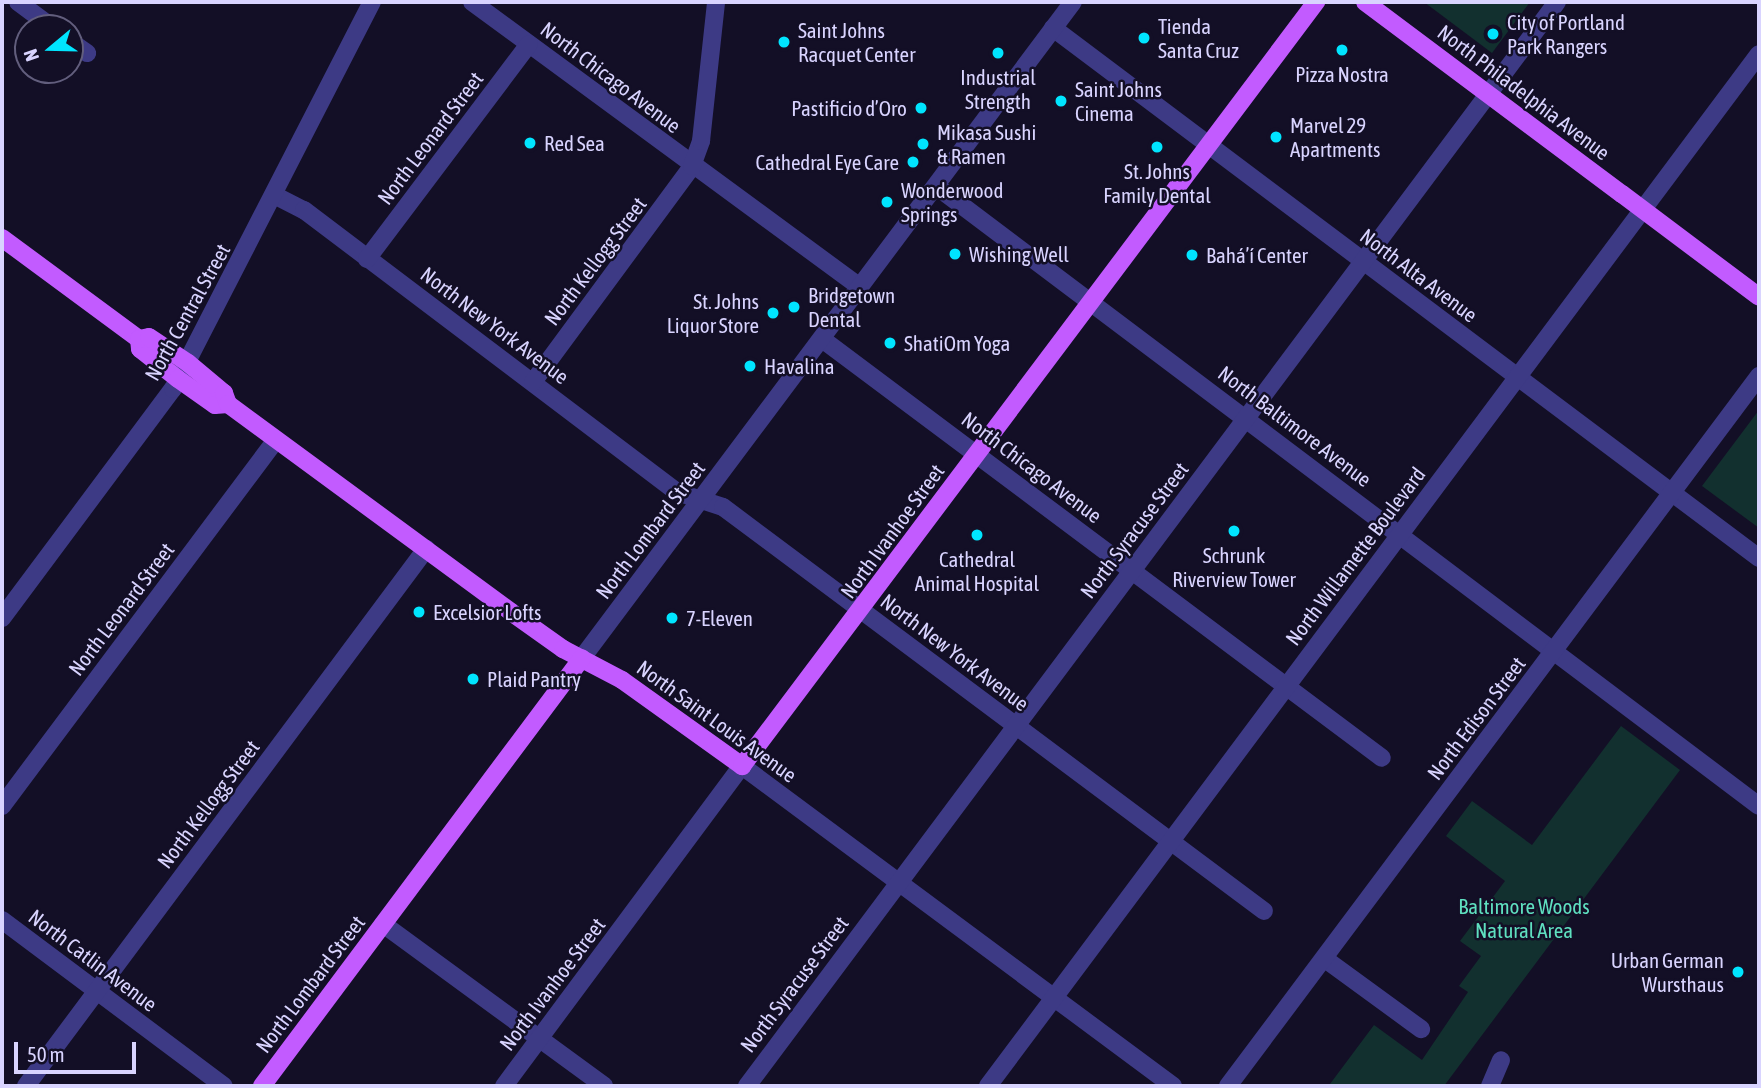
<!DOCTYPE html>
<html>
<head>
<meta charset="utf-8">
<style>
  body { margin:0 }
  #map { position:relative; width:1761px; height:1088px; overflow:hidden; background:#130f26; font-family:"Asap Condensed",sans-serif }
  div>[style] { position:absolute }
  .green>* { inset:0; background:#12302f }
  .minor>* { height:18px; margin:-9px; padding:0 9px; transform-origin:9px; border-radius:9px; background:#3d3a85 }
  .major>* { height:18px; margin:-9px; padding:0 9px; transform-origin:9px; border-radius:9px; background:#c25bff }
  .major-bridge>* { height:18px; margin:-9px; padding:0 9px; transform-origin:9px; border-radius:9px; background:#c25bff }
  .dots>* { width:19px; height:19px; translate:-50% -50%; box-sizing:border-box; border:4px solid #130f26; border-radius:50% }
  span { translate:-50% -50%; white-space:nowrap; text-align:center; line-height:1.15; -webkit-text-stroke:5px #130f26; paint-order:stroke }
  .poi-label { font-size:21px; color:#d9d4ff }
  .left { translate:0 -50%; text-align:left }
  .right { translate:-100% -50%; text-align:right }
  .street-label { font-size:21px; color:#d9d4ff }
  .park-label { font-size:21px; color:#5fe0c0 }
  .frame { position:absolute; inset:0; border:4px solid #d9d4ff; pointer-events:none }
  .north { position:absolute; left:14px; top:14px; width:70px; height:70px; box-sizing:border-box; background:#130f26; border:2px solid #625e7d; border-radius:50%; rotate:251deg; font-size:19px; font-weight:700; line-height:28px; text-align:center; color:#d9d4ff }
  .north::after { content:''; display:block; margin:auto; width:24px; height:32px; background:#00e5ff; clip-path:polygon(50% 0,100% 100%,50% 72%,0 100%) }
  .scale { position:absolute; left:14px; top:1042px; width:122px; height:32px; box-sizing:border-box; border:4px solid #d9d4ff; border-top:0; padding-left:9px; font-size:21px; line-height:24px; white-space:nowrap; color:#d9d4ff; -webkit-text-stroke:5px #130f26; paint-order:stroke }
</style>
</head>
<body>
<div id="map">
  <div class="green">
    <i style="clip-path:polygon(1424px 2px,1530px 2px,1492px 53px)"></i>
    <i style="clip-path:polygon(1759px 410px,1759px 528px,1702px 486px)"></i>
    <i style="clip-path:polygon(1621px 726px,1680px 770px,1444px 1086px,1330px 1084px,1374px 1025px,1422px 1060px,1468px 992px,1459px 986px,1481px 956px,1460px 941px,1505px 881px,1446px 836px,1472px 801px,1532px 845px)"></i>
  </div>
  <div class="minor">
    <i style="left:18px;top:2px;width:44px;rotate:36.6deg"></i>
    <i style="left:472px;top:2px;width:481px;rotate:36.3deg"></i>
    <i style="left:1053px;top:28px;width:883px;rotate:36.9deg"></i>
    <i style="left:70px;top:41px;width:21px;rotate:35deg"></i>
    <i style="left:936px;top:186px;width:1030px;rotate:36.99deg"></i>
    <i style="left:274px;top:195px;width:34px;rotate:27deg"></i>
    <i style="left:304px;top:210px;width:468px;rotate:37.1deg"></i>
    <i style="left:677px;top:492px;width:48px;rotate:18.1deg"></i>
    <i style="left:723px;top:507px;width:675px;rotate:36.75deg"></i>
    <i style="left:367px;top:259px;width:269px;rotate:-53deg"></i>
    <i style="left:822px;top:339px;width:699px;rotate:36.8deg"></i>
    <i style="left:533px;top:382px;width:268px;rotate:-53.6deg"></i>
    <i style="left:692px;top:166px;width:27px;rotate:-70deg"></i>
    <i style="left:701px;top:141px;width:140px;rotate:-83.8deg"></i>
    <i style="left:2px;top:618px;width:286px;rotate:-53.3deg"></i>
    <i style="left:173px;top:389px;width:435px;rotate:-62.8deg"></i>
    <i style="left:582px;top:658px;width:819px;rotate:-53.19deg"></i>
    <i style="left:2px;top:806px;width:457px;rotate:-53.2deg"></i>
    <i style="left:2px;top:920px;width:277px;rotate:36.8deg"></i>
    <i style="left:383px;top:924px;width:274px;rotate:36.2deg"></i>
    <i style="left:1325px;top:959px;width:119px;rotate:36.1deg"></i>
    <i style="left:26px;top:1086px;width:670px;rotate:-53.32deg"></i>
    <i style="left:504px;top:1086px;width:399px;rotate:-53.4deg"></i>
    <i style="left:742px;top:766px;width:537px;rotate:36.59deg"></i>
    <i style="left:747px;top:1086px;width:1353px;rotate:-53.23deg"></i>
    <i style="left:988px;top:1086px;width:1288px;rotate:-53.24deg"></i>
    <i style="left:1228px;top:1086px;width:887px;rotate:-53.21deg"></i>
    <i style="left:1490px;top:1086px;width:28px;rotate:-67deg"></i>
  </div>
  <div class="major">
    <i style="left:1365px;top:2px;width:321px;rotate:36.8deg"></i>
    <i style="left:2px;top:238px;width:170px;rotate:36.4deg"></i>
    <i style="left:139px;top:339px;width:10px;rotate:84deg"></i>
    <i style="left:140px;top:349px;width:48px;rotate:38.3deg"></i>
    <i style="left:178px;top:379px;width:45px;rotate:35.1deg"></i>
    <i style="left:215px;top:405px;width:13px;rotate:-4deg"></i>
    <i style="left:139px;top:339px;width:10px;rotate:-11deg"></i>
    <i style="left:149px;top:337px;width:47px;rotate:33.7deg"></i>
    <i style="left:188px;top:363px;width:47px;rotate:39.8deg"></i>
    <i style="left:224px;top:393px;width:12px;rotate:70deg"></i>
    <i style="left:228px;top:404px;width:351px;rotate:36.3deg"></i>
    <i style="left:511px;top:612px;width:64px;rotate:35.4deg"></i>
    <i style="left:563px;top:649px;width:67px;rotate:27.7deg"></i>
    <i style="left:622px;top:680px;width:148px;rotate:35.6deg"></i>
    <i style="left:742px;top:766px;width:956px;rotate:-53.08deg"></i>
    <i style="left:262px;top:1086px;width:534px;rotate:-53.22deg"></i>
  </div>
  <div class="major-bridge">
    <i style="left:1622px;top:194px;width:171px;rotate:36.9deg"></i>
  </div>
  <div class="dots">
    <i style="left:1493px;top:34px;background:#00e5ff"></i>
    <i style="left:1144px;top:38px;background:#00e5ff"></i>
    <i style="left:784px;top:42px;background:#00e5ff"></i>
    <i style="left:1342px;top:50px;background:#00e5ff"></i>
    <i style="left:998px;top:53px;background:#00e5ff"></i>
    <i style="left:1061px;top:101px;background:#00e5ff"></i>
    <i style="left:921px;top:108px;background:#00e5ff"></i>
    <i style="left:1276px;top:137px;background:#00e5ff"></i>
    <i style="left:530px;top:143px;background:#00e5ff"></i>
    <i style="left:923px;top:144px;background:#00e5ff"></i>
    <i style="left:1157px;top:147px;background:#00e5ff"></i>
    <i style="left:913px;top:162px;background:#00e5ff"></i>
    <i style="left:887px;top:202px;background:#00e5ff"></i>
    <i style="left:955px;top:254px;background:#00e5ff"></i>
    <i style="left:1192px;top:255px;background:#00e5ff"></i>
    <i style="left:794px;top:307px;background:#00e5ff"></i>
    <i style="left:773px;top:313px;background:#00e5ff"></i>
    <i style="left:890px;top:343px;background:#00e5ff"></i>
    <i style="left:750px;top:366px;background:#00e5ff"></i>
    <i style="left:1234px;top:531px;background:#00e5ff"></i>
    <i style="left:977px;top:535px;background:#00e5ff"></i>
    <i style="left:419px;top:612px;background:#00e5ff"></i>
    <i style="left:672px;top:618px;background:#00e5ff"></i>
    <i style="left:473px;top:679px;background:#00e5ff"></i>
    <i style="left:1738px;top:972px;background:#00e5ff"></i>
  </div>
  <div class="poi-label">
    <span class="left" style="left:1507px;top:34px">City of Portland<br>Park Rangers</span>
    <span class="left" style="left:1158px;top:38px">Tienda<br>Santa Cruz</span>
    <span class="left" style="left:798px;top:42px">Saint Johns<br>Racquet Center</span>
    <span style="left:1342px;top:74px">Pizza Nostra</span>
    <span style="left:998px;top:89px">Industrial<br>Strength</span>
    <span class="left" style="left:1075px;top:101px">Saint Johns<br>Cinema</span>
    <span class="right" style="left:907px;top:108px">Pastificio d’Oro</span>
    <span class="left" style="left:1290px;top:137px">Marvel 29<br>Apartments</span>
    <span class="left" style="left:937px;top:144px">Mikasa Sushi<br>&amp; Ramen</span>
    <span class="left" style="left:544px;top:143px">Red Sea</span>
    <span class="right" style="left:899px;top:162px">Cathedral Eye Care</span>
    <span style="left:1157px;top:183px">St. Johns<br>Family Dental</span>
    <span class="left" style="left:901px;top:202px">Wonderwood<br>Springs</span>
    <span class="left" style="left:969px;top:254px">Wishing Well</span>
    <span class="left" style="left:1206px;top:255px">Bahá’í Center</span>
    <span class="left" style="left:808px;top:307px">Bridgetown<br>Dental</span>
    <span class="right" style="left:759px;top:313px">St. Johns<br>Liquor Store</span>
    <span class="left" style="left:904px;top:343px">ShatiOm Yoga</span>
    <span class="left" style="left:764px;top:366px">Havalina</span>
    <span style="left:1234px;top:567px">Schrunk<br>Riverview Tower</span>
    <span style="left:977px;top:571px">Cathedral<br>Animal Hospital</span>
    <span class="left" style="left:433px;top:612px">Excelsior Lofts</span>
    <span class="left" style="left:686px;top:618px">7-Eleven</span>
    <span class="left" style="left:487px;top:679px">Plaid Pantry</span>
    <span class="right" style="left:1724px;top:972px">Urban German<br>Wursthaus</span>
  </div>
  <div class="street-label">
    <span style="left:611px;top:77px;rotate:37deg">North Chicago Avenue</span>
    <span style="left:1524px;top:92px;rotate:37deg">North Philadelphia Avenue</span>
    <span style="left:430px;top:138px;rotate:-53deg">North Leonard Street</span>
    <span style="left:595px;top:261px;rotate:-53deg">North Kellogg Street</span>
    <span style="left:1419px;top:275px;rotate:37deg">North Alta Avenue</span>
    <span style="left:187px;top:312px;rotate:-61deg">North Central Street</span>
    <span style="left:495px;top:325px;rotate:37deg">North New York Avenue</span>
    <span style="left:1295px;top:426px;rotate:37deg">North Baltimore Avenue</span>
    <span style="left:1032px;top:467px;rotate:37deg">North Chicago Avenue</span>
    <span style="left:650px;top:530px;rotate:-53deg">North Lombard Street</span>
    <span style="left:1134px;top:530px;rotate:-53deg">North Syracuse Street</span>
    <span style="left:892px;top:531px;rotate:-54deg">North Ivanhoe Street</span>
    <span style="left:1355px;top:556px;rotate:-53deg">North Willamette Boulevard</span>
    <span style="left:121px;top:609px;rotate:-53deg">North Leonard Street</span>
    <span style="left:955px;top:652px;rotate:37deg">North New York Avenue</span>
    <span style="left:1476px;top:718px;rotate:-53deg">North Edison Street</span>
    <span style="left:717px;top:721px;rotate:36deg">North Saint Louis Avenue</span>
    <span style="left:208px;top:804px;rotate:-53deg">North Kellogg Street</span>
    <span style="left:93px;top:960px;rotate:37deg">North Catlin Avenue</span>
    <span style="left:310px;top:984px;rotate:-53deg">North Lombard Street</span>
    <span style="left:552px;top:984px;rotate:-53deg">North Ivanhoe Street</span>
    <span style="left:794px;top:984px;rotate:-53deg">North Syracuse Street</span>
  </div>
  <div class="park-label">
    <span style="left:1524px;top:918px">Baltimore Woods<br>Natural Area</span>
  </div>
  <div class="frame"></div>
  <div class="north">N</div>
  <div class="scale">50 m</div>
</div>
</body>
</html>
